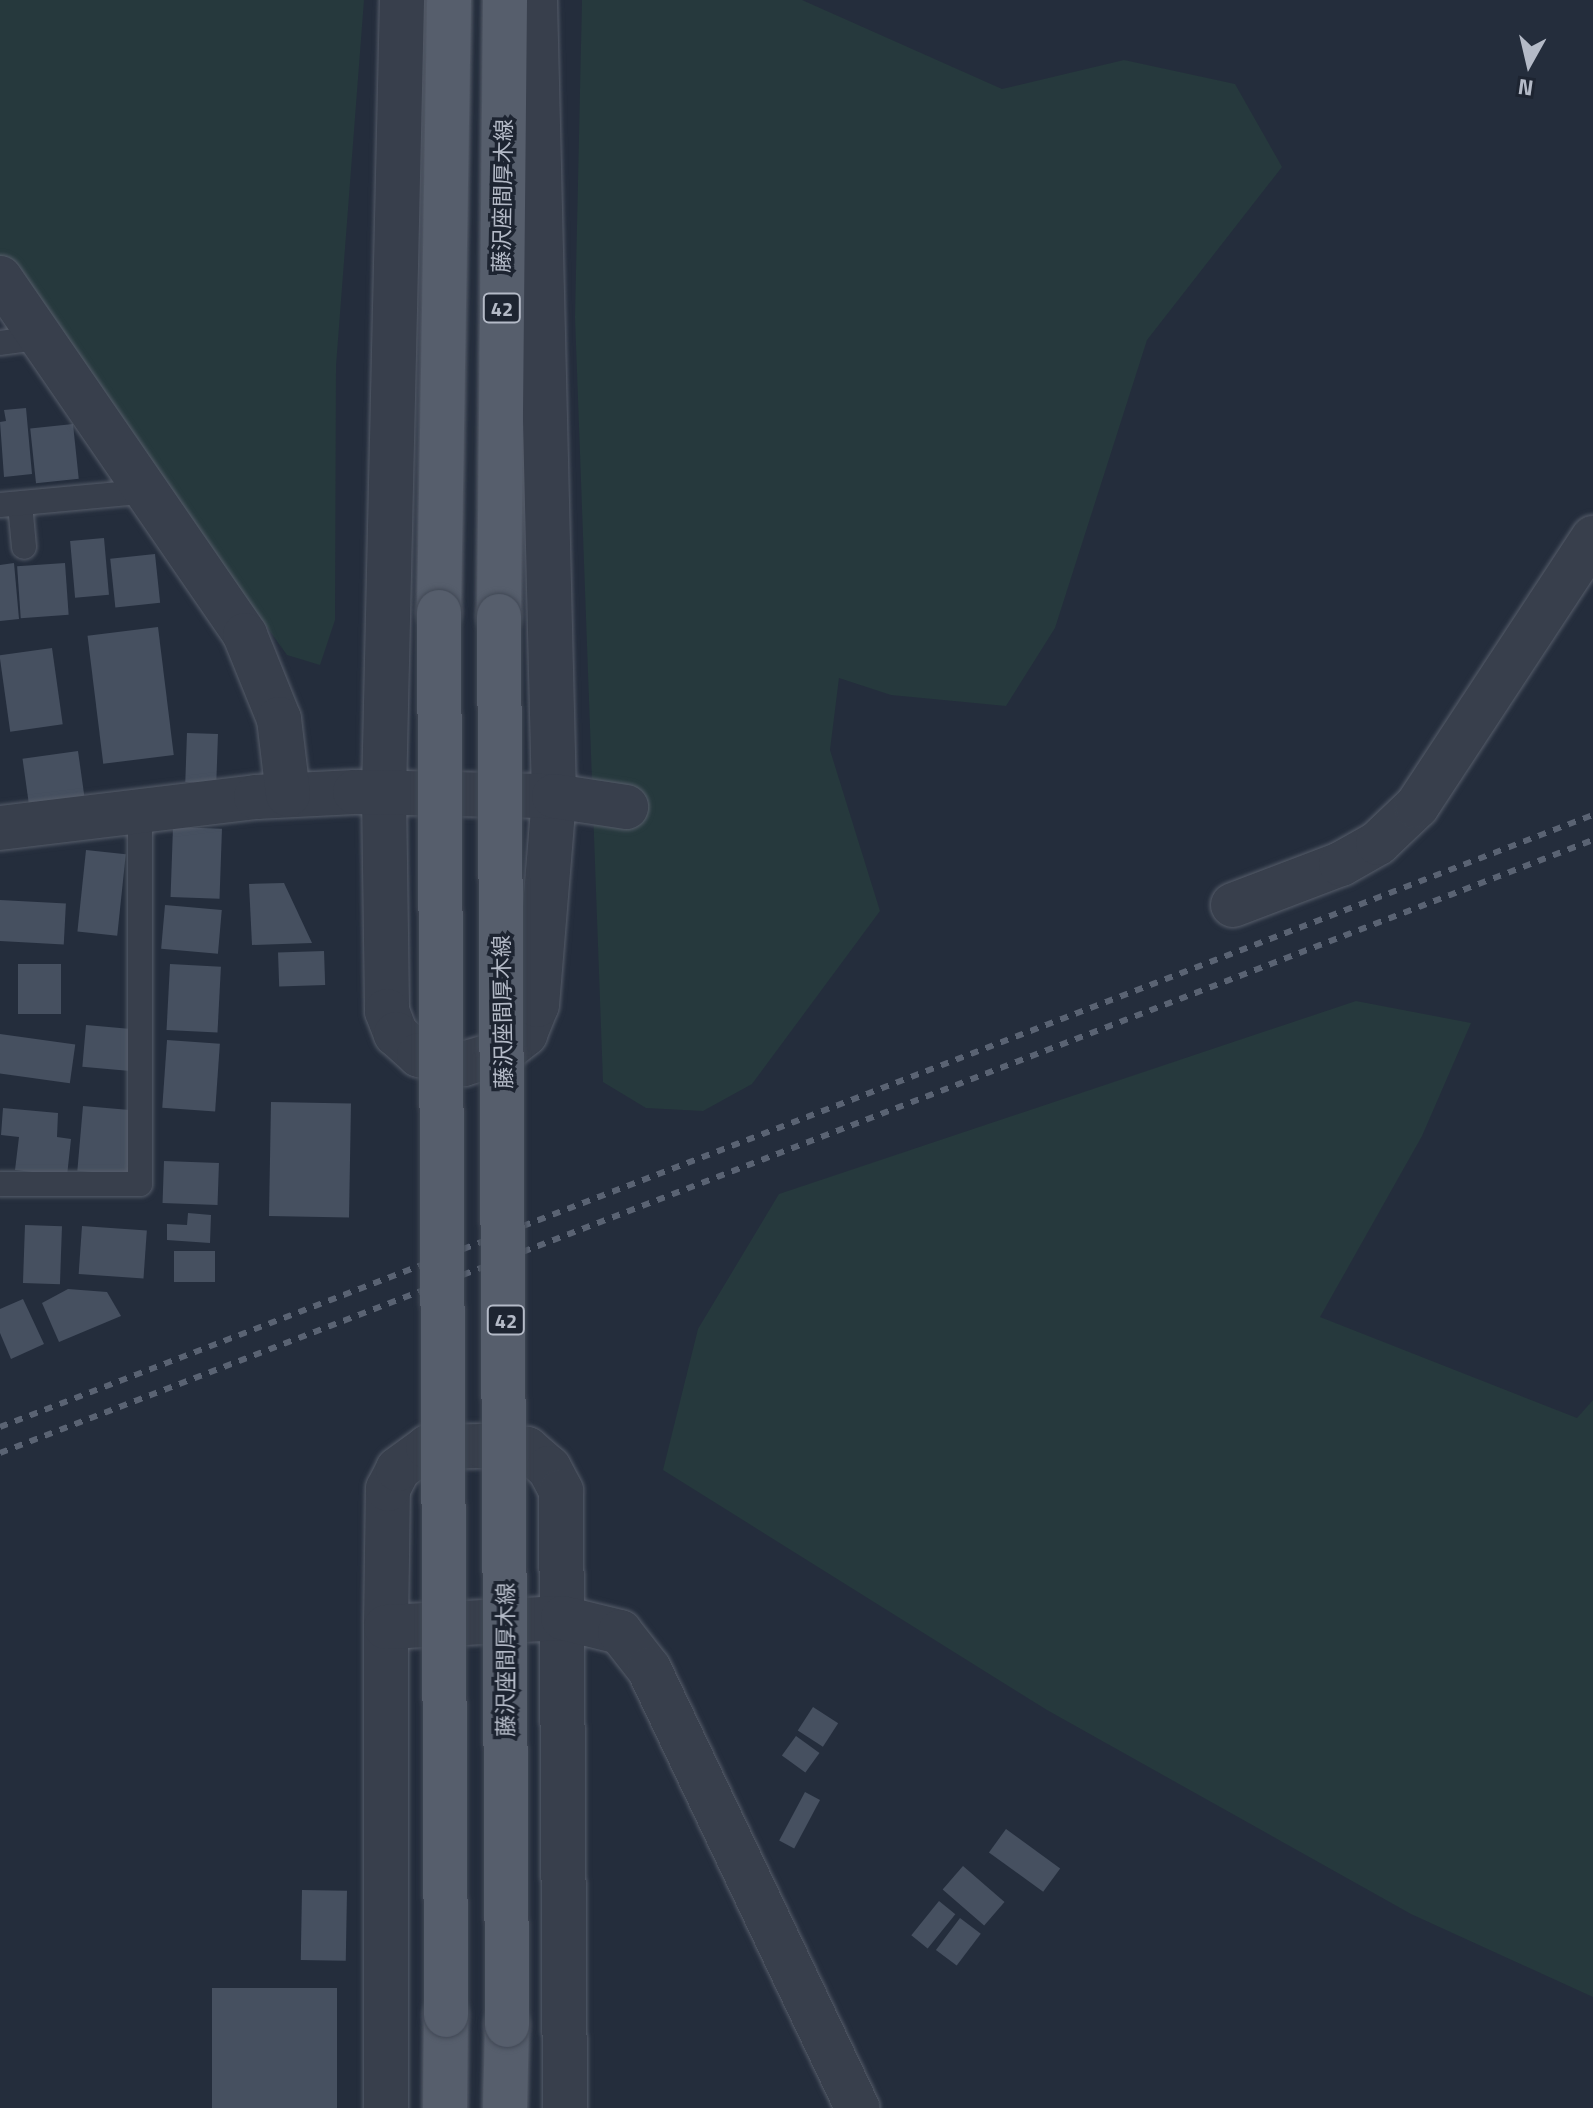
<!DOCTYPE html>
<html>
<head>
<meta charset="utf-8">
<style>
  body { margin:0 }
  #map { position:relative; width:1593px; height:2108px; overflow:hidden; background:#242d3c; font-family:"Titillium Web","Noto Sans JP",sans-serif }
  div>[style] { position:absolute }
  .green>* { inset:0; background:#26393d }
  .building>* { inset:0; background:#465060; transform-origin:0 0 }
  .roads { filter:drop-shadow(0 0 2px #565d6a) drop-shadow(0 0 2px #565d6a) }
  .service>* { height:24px; margin:-12px; padding:0 12px; transform-origin:12px; border-radius:12px; background:#383f4c }
  .minor>* { height:44px; margin:-22px; padding:0 22px; transform-origin:22px; border-radius:22px; background:#383f4c }
  .tertiary>* { height:44px; margin:-22px; padding:0 22px; transform-origin:22px; border-radius:22px; background:#383f4c }
  .primary>* { height:44px; margin:-22px; padding:0 22px; transform-origin:22px; border-radius:22px; background:#565e6c }
  .rail>* { height:6px; margin-top:-3px; transform-origin:0; background:repeating-linear-gradient(90deg,#5a6373 0 8px,transparent 0 16px) }
  .bridges { filter:drop-shadow(0 0 2px #414855) drop-shadow(0 0 2px #414855) }
  .primary-bridge>* { height:44px; margin:-22px; padding:0 22px; transform-origin:22px; border-radius:22px; background:#565e6c }
  span { translate:-50% -50%; white-space:nowrap; text-align:center; line-height:1.15; -webkit-text-stroke:7px #1d2431; paint-order:stroke }
  .shield-label span { padding:2px 6px; background:#1d2431; border:2px solid; border-radius:6px; -webkit-text-stroke-width:0 }
  .shield-label { font-size:20px; color:#b4bac7; font-weight:700 }
  .street-label { font-size:22px; color:#b4bac7 }
  .north { position:absolute; left:1489px; top:24px; width:80px; height:80px; -webkit-text-stroke:6px #1d2431; paint-order:stroke; rotate:188deg; font-size:22px; font-weight:700; line-height:32px; text-align:center; color:#b4bac7 }
  .north::after { content:''; display:block; margin:auto; width:28px; height:36px; background:#b4bac7; clip-path:polygon(50% 0,100% 100%,50% 72%,0 100%) }
</style>
</head>
<body>
<div id="map">
  <div class="green">
    <i style="clip-path:polygon(0 0,364px 0,336px 366px,335px 620px,320px 665px,287px 655px,0 256px)"></i>
    <i style="clip-path:polygon(582px 0,802px 0,1002px 89px,1124px 60px,1235px 84px,1282px 167px,1147px 340px,1055px 628px,1006px 706px,891px 695px,839px 678px,830px 750px,880px 911px,752px 1084px,703px 1111px,646px 1108px,603px 1082px,575px 317px)"></i>
    <i style="clip-path:polygon(1356px 1001px,1471px 1023px,1422px 1136px,1320px 1317px,1577px 1418px,1593px 1400px,1593px 1997px,1411px 1914px,1047px 1710px,663px 1470px,698px 1329px,779px 1194px)"></i>
  </div>
  <div class="building">
    <i style="clip-path:polygon(26px 408px,32px 474px,4px 477px,0 422px,6px 421px,4px 410px)"></i>
    <i style="left:73px;top:424px;width:55px;height:43px;rotate:84deg"></i>
    <i style="left:104px;top:538px;width:57px;height:34px;rotate:85deg"></i>
    <i style="left:155px;top:554px;width:49px;height:45px;rotate:84deg"></i>
    <i style="clip-path:polygon(14px 563px,19px 619px,0 621px,0 565px)"></i>
    <i style="left:65px;top:563px;width:52px;height:48px;rotate:86deg"></i>
    <i style="left:158px;top:627px;width:129px;height:71px;rotate:83deg"></i>
    <i style="left:52px;top:648px;width:77px;height:53px;rotate:82deg"></i>
    <i style="left:187px;top:733px;width:31px;height:49px;rotate:2deg"></i>
    <i style="left:78px;top:751px;width:60px;height:56px;rotate:82deg"></i>
    <i style="left:173px;top:827px;width:49px;height:70px;rotate:2deg"></i>
    <i style="left:86px;top:850px;width:40px;height:82px;rotate:6deg"></i>
    <i style="clip-path:polygon(284px 883px,312px 943px,252px 945px,249px 884px)"></i>
    <i style="left:0;top:900px;width:66px;height:41px;rotate:3deg"></i>
    <i style="left:165px;top:905px;width:57px;height:44px;rotate:5deg"></i>
    <i style="left:324px;top:951px;width:34px;height:46px;rotate:88deg"></i>
    <i style="left:61px;top:964px;width:50px;height:43px;rotate:90deg"></i>
    <i style="left:170px;top:964px;width:51px;height:66px;rotate:3deg"></i>
    <i style="left:86px;top:1025px;width:48px;height:42px;rotate:5deg"></i>
    <i style="left:0;top:1034px;width:76px;height:39px;rotate:8deg"></i>
    <i style="left:167px;top:1040px;width:53px;height:68px;rotate:4deg"></i>
    <i style="left:271px;top:1102px;width:80px;height:114px;rotate:1deg"></i>
    <i style="left:83px;top:1106px;width:53px;height:65px;rotate:5deg"></i>
    <i style="clip-path:polygon(3px 1108px,58px 1113px,57px 1137px,71px 1139px,67px 1176px,15px 1170px,19px 1137px,1px 1135px)"></i>
    <i style="left:164px;top:1161px;width:55px;height:42px;rotate:2deg"></i>
    <i style="clip-path:polygon(188px 1213px,211px 1215px,210px 1243px,167px 1240px,167px 1224px,187px 1225px)"></i>
    <i style="left:25px;top:1225px;width:37px;height:58px;rotate:2deg"></i>
    <i style="left:82px;top:1226px;width:65px;height:48px;rotate:4deg"></i>
    <i style="left:174px;top:1251px;width:41px;height:31px"></i>
    <i style="clip-path:polygon(68px 1289px,107px 1292px,121px 1316px,59px 1342px,42px 1303px)"></i>
    <i style="clip-path:polygon(23px 1299px,44px 1344px,11px 1359px,0 1333px,0 1309px)"></i>
    <i style="left:813px;top:1707px;width:30px;height:28px;rotate:33deg"></i>
    <i style="left:796px;top:1736px;width:29px;height:24px;rotate:36deg"></i>
    <i style="left:805px;top:1792px;width:17px;height:55px;rotate:28deg"></i>
    <i style="left:1006px;top:1829px;width:67px;height:29px;rotate:36deg"></i>
    <i style="left:963px;top:1866px;width:55px;height:31px;rotate:41deg"></i>
    <i style="left:302px;top:1890px;width:45px;height:70px;rotate:1deg"></i>
    <i style="left:939px;top:1901px;width:21px;height:44px;rotate:39deg"></i>
    <i style="left:960px;top:1918px;width:26px;height:40px;rotate:37deg"></i>
    <i style="left:337px;top:1988px;width:120px;height:125px;rotate:90deg"></i>
  </div>
  <div class="roads">
    <div class="service">
      <i style="left:0;top:343px;width:45px;rotate:-7.6deg"></i>
      <i style="left:20px;top:504px;width:43px;rotate:84.7deg"></i>
      <i style="left:0;top:505px;width:142px;rotate:-5.3deg"></i>
      <i style="left:0;top:1184px;width:140px"></i>
      <i style="left:140px;top:1184px;width:373px;rotate:-90deg"></i>
    </div>
    <div class="minor">
      <i style="left:402px;top:0;width:793px;rotate:91.3deg"></i>
      <i style="left:384px;top:793px;width:218px;rotate:89.2deg"></i>
      <i style="left:387px;top:1011px;width:25px;rotate:69deg"></i>
      <i style="left:396px;top:1034px;width:31px;rotate:42deg"></i>
      <i style="left:419px;top:1055px;width:45px;rotate:11.6deg"></i>
      <i style="left:463px;top:1064px;width:40px;rotate:-16deg"></i>
      <i style="left:501px;top:1053px;width:31px;rotate:-38deg"></i>
      <i style="left:525px;top:1034px;width:31px;rotate:-68deg"></i>
      <i style="left:537px;top:1005px;width:210px;rotate:-85.3deg"></i>
      <i style="left:554px;top:796px;width:796px;rotate:-91.37deg"></i>
      <i style="left:0;top:828px;width:258px;rotate:-6.9deg"></i>
      <i style="left:256px;top:797px;width:99px;rotate:-2.9deg"></i>
      <i style="left:355px;top:792px;width:199px;rotate:1.2deg"></i>
      <i style="left:554px;top:796px;width:73px;rotate:8.7deg"></i>
      <i style="left:1233px;top:905px;width:116px;rotate:-20.8deg"></i>
      <i style="left:1341px;top:864px;width:43px;rotate:-29.6deg"></i>
      <i style="left:1378px;top:843px;width:54px;rotate:-43.5deg"></i>
      <i style="left:1417px;top:806px;width:321px;rotate:-56.7deg"></i>
      <i style="left:386px;top:1627px;width:138px;rotate:-89.2deg"></i>
      <i style="left:388px;top:1489px;width:22px;rotate:-63deg"></i>
      <i style="left:398px;top:1469px;width:37px;rotate:-36deg"></i>
      <i style="left:428px;top:1447px;width:55px;rotate:-1deg"></i>
      <i style="left:483px;top:1446px;width:44px;rotate:3.9deg"></i>
      <i style="left:527px;top:1449px;width:29px;rotate:41deg"></i>
      <i style="left:549px;top:1468px;width:26px;rotate:62deg"></i>
      <i style="left:561px;top:1491px;width:617px;rotate:89.63deg"></i>
      <i style="left:386px;top:2108px;width:481px;rotate:-90deg"></i>
      <i style="left:386px;top:1627px;width:177px;rotate:-2.9deg"></i>
      <i style="left:563px;top:1618px;width:59px;rotate:13.8deg"></i>
      <i style="left:620px;top:1632px;width:47px;rotate:51.9deg"></i>
      <i style="left:649px;top:1669px;width:486px;rotate:64.6deg"></i>
    </div>
    <div class="tertiary">
      <i style="left:0;top:278px;width:433px;rotate:55.5deg"></i>
      <i style="left:245px;top:635px;width:91px;rotate:68deg"></i>
      <i style="left:279px;top:719px;width:76px;rotate:83.2deg"></i>
    </div>
    <div class="primary">
      <i style="left:439px;top:612px;width:612px;rotate:-89.06deg"></i>
      <i style="left:499px;top:616px;width:616px;rotate:-89.44deg"></i>
      <i style="left:445px;top:2108px;width:93px;rotate:-89.4deg"></i>
      <i style="left:505px;top:2108px;width:83px;rotate:-88.6deg"></i>
    </div>
  </div>
  <div class="rail">
    <i style="left:0;top:1427px;width:1707px;rotate:-21.02deg"></i>
    <i style="left:0;top:1453px;width:1707px;rotate:-21.05deg"></i>
  </div>
  <div class="bridges">
    <div class="primary-bridge">
      <i style="left:439px;top:612px;width:1403px;rotate:89.71deg"></i>
      <i style="left:499px;top:616px;width:1409px;rotate:89.67deg"></i>
    </div>
  </div>
  <div class="shield-label">
    <span style="left:502px;top:308px">42</span>
    <span style="left:506px;top:1320px">42</span>
  </div>
  <div class="street-label">
    <span style="left:503px;top:196px;rotate:-89deg">藤沢座間厚木線</span>
    <span style="left:503px;top:1012px;rotate:-91deg">藤沢座間厚木線</span>
    <span style="left:506px;top:1660px;rotate:-90deg">藤沢座間厚木線</span>
  </div>
  <div class="north">N</div>
</div>
</body>
</html>
